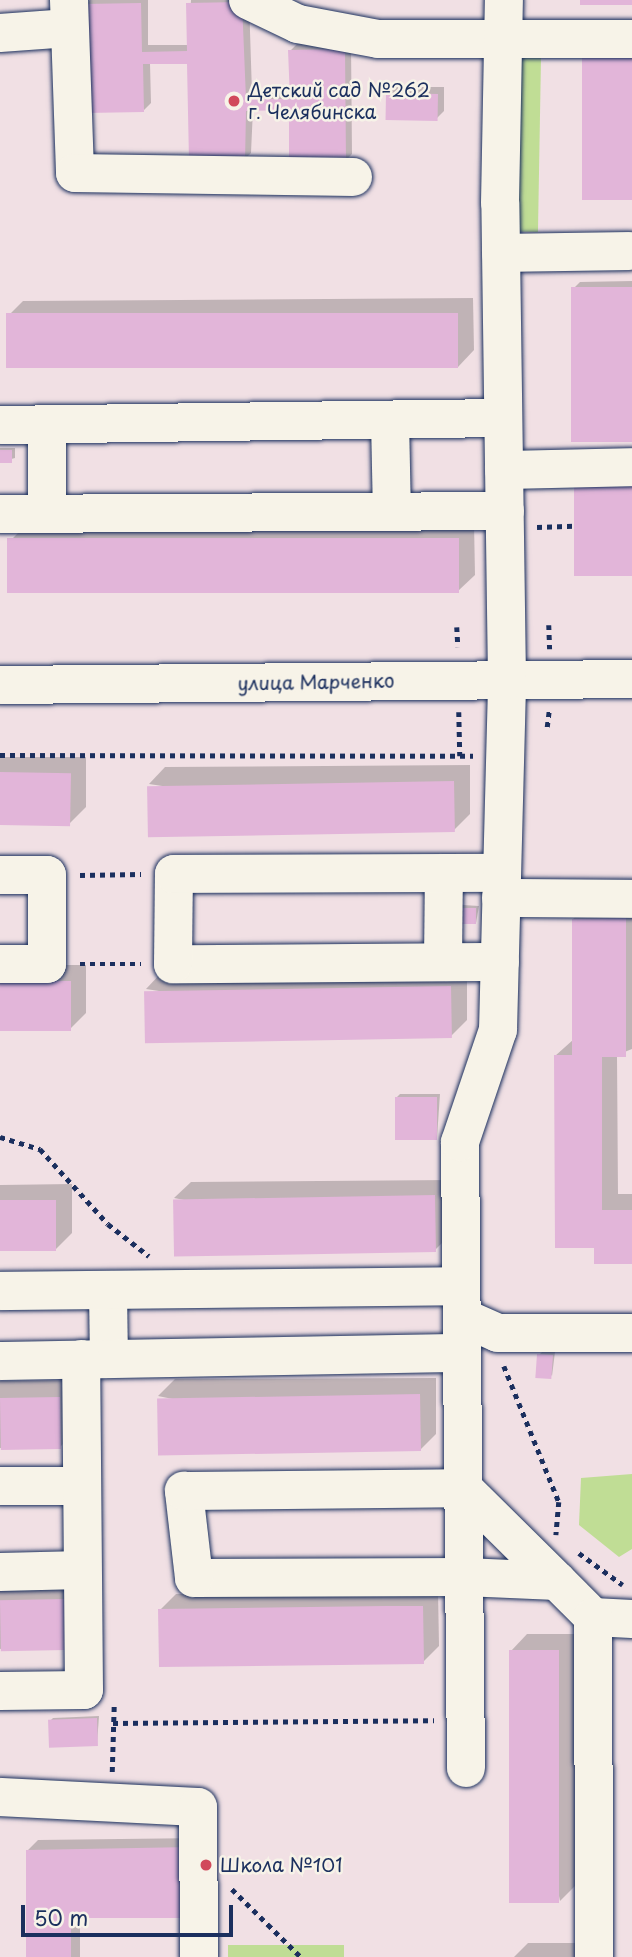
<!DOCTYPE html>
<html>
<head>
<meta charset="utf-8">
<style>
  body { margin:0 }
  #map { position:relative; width:632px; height:1957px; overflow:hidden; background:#f1e0e4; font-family:"Playpen Sans",sans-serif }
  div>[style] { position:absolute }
  .green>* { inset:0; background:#c0dd95; transform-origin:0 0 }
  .shadow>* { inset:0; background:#0003 }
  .building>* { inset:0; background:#e2b5d9; transform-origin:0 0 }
  .path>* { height:4.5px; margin-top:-2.25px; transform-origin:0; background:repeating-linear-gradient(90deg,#1b2f5e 0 5px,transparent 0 10px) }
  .roads { filter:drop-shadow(0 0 2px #1b2f5e) drop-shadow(0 0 2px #1b2f5e) }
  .minor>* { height:38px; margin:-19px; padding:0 19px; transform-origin:19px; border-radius:19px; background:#f7f3e8 }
  .dots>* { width:19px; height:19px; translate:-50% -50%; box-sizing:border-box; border:4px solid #f7f3e8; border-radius:50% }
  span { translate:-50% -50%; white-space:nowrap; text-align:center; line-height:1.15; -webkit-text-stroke:5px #f7f3e8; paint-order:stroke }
  .poi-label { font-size:19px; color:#1b2f5e }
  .left { translate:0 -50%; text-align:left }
  .street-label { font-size:19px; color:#1b2f5e }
  .scale { position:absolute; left:21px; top:1905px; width:212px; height:32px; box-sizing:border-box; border:4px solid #1b2f5e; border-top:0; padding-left:9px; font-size:21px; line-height:24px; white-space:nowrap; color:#1b2f5e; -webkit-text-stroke:5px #f7f3e8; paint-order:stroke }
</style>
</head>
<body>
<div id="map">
  <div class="green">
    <i style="left:541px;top:58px;width:174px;height:26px;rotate:91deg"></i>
    <i style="clip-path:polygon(632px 1474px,632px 1549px,619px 1557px,579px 1525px,581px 1478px)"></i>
    <i style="left:344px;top:1945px;width:12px;height:116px;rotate:90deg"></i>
  </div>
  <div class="shadow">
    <i style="clip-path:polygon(90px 0,148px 0,148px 45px,189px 45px,191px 0,249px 0,252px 93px,292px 93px,290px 51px,297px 44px,351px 43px,352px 154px,345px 161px,291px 108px,253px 109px,251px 153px,244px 160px,189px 62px,150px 63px,151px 103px,144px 110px,86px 5px)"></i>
    <i style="clip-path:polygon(395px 87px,444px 87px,444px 111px,437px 118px,388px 94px)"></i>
    <i style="clip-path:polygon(632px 281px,632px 441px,573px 289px,580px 282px)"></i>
    <i style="clip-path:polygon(473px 298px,474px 350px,458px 367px,7px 317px,23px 301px)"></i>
    <i style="clip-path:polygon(0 448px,15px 448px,15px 458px,0 462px)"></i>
    <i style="clip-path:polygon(474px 523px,475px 575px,458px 591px,8px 543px,24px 527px)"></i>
    <i style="clip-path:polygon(0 757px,86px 757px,86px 807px,70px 823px,0 823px)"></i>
    <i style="clip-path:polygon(470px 765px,470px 814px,454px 830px,149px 784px,165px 767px)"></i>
    <i style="clip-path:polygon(590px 903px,632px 903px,632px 1049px,617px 1055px,618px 1194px,632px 1194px,632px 1262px,596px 1246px,555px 1056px,574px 1039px,573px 919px)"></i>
    <i style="clip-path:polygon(463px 905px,479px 906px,476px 923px,460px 909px)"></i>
    <i style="clip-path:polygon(0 965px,86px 965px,86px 1013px,70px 1029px,0 1029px)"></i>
    <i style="clip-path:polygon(467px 970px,467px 1020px,451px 1036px,146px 989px,162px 972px)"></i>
    <i style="clip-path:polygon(400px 1094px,440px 1094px,437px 1138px,397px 1097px)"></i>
    <i style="clip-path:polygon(451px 1180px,451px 1234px,435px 1250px,174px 1198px,191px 1182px)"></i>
    <i style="clip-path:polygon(72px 1184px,72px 1233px,56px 1249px,0 1249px,0 1185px)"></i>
    <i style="clip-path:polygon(542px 1352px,555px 1352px,552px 1376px,539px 1355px)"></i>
    <i style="clip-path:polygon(436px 1378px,436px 1434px,420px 1450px,158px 1396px,175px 1379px)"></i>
    <i style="clip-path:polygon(78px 1380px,78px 1429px,60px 1447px,0 1448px,0 1381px)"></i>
    <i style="clip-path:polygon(82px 1582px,83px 1631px,0 1649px,0 1583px)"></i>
    <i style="clip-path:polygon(438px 1590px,439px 1646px,423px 1662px,160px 1610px,176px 1594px)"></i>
    <i style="clip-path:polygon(527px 1634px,575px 1634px,576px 1885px,560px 1901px,511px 1651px)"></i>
    <i style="clip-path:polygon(99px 1716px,97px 1744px,50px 1721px,53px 1718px)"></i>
    <i style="clip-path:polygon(202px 1838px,80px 1917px,80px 1957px,28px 1957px,27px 1851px,38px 1840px)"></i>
    <i style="clip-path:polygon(528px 1943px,579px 1943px,579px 1957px,514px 1957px)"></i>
  </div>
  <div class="building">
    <i style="left:580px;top:0;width:52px;height:5px"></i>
    <i style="clip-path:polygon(242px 2px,246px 99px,290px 99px,288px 50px,345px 49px,346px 162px,289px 163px,289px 110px,246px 111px,245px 162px,189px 161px,187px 64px,143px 64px,144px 112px,86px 113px,84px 4px,141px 3px,142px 52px,187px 51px,186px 3px)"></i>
    <i style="left:632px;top:53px;width:147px;height:50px;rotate:90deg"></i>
    <i style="left:386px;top:93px;width:52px;height:27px;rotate:1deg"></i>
    <i style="left:632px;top:287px;width:155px;height:61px;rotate:90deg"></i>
    <i style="left:458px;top:313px;width:55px;height:452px;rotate:90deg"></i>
    <i style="left:0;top:450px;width:12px;height:13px"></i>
    <i style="left:574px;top:475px;width:58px;height:101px"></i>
    <i style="left:459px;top:538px;width:55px;height:452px;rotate:90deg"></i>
    <i style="left:0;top:772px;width:71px;height:53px;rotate:1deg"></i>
    <i style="left:454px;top:781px;width:51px;height:307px;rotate:89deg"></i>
    <i style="left:458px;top:908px;width:18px;height:16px"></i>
    <i style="clip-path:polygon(626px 918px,626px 1057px,602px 1057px,602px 1210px,632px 1210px,632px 1264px,594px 1264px,594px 1248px,555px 1248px,554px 1055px,572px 1055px,572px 919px)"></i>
    <i style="left:0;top:981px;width:71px;height:50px"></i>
    <i style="left:451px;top:986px;width:52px;height:307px;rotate:89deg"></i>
    <i style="left:395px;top:1097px;width:42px;height:43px"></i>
    <i style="left:435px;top:1195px;width:57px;height:262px;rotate:89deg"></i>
    <i style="left:0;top:1200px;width:56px;height:51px"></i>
    <i style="left:537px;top:1354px;width:16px;height:24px;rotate:4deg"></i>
    <i style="left:420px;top:1394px;width:57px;height:263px;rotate:89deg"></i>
    <i style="left:60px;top:1397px;width:52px;height:60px;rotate:89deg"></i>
    <i style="left:65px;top:1599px;width:51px;height:65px;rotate:89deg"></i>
    <i style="clip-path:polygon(386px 1606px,423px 1606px,424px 1664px,159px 1667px,158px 1609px)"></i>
    <i style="left:509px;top:1650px;width:50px;height:253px"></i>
    <i style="left:97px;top:1718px;width:28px;height:49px;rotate:88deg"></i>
    <i style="clip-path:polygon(192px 1847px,194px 1918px,71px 1918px,71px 1957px,26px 1957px,26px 1850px)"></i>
  </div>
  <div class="path">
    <i style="left:537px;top:527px;width:37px;rotate:-2deg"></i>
    <i style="left:549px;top:625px;width:24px;rotate:88deg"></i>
    <i style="left:457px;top:627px;width:20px;rotate:87deg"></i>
    <i style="left:459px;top:712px;width:44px;rotate:88.7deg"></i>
    <i style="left:547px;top:727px;width:17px;rotate:-83deg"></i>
    <i style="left:0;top:755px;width:473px;rotate:0.1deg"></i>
    <i style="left:80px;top:875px;width:61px;rotate:-0.9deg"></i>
    <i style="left:80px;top:964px;width:61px"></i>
    <i style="left:0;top:1137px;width:42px;rotate:16.7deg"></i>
    <i style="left:40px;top:1149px;width:101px;rotate:47.8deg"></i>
    <i style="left:108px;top:1224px;width:52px;rotate:38deg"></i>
    <i style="left:504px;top:1366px;width:147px;rotate:68deg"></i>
    <i style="left:559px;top:1502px;width:33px;rotate:95deg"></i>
    <i style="left:579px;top:1553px;width:54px;rotate:36deg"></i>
    <i style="left:113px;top:1723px;width:321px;rotate:-0.5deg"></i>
    <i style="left:112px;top:1772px;width:68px;rotate:-88.3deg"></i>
    <i style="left:232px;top:1889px;width:97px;rotate:44.6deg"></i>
  </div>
  <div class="roads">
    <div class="minor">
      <i style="left:69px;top:0;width:173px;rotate:88deg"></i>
      <i style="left:75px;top:173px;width:278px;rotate:0.8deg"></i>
      <i style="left:248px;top:0;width:55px;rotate:25.6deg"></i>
      <i style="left:298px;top:24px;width:81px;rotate:10.6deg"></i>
      <i style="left:378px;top:39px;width:254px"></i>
      <i style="left:0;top:33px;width:69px;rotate:-4.1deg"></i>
      <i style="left:501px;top:253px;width:128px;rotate:-0.9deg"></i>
      <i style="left:390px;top:420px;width:92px;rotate:88.8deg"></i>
      <i style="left:47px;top:424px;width:90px;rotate:90deg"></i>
      <i style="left:0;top:425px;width:503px;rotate:-0.8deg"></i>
      <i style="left:504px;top:470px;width:128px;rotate:-1.3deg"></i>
      <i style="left:0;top:514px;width:505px;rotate:-0.34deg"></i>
      <i style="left:0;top:685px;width:632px;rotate:-0.54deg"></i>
      <i style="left:0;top:875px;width:47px"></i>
      <i style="left:47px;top:875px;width:89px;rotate:90deg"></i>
      <i style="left:47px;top:964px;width:47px;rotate:180deg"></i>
      <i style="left:501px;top:898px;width:131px;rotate:0.4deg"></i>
      <i style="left:443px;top:962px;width:89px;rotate:-89.4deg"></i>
      <i style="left:500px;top:962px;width:327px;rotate:179.6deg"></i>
      <i style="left:173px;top:964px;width:90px;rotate:-89.4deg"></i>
      <i style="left:174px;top:874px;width:328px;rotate:-0.2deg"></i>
      <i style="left:108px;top:1290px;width:69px;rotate:89.2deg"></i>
      <i style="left:0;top:1291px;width:461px;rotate:-0.6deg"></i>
      <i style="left:462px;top:1317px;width:39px;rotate:24deg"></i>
      <i style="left:498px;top:1333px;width:134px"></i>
      <i style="left:0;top:1361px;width:462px;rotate:-1deg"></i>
      <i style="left:0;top:1486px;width:82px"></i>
      <i style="left:0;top:1572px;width:82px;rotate:-1.4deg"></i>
      <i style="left:557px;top:1581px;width:93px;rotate:-177.5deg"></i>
      <i style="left:464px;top:1577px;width:270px;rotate:179.8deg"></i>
      <i style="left:194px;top:1578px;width:88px;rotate:-96.6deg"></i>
      <i style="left:184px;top:1491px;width:279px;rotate:-0.6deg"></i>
      <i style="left:463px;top:1488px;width:132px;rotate:44.7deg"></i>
      <i style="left:557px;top:1581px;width:51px;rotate:45deg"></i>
      <i style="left:593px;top:1617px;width:39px;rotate:3deg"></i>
      <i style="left:593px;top:1617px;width:340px;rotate:89.8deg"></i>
      <i style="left:0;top:1691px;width:84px;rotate:-0.7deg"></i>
      <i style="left:84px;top:1690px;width:331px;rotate:-90.5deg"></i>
      <i style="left:466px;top:1768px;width:626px;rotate:-90.55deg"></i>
      <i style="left:460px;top:1142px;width:118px;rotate:-71.3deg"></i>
      <i style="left:498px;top:1030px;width:350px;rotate:-88.5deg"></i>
      <i style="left:507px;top:680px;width:477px;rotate:-90.8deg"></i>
      <i style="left:500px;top:203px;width:203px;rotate:-88.9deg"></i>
      <i style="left:0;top:1797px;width:198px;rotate:2.9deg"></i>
      <i style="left:198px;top:1807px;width:150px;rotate:89.6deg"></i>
    </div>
  </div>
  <div class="dots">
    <i style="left:234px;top:101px;background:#d1495b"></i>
    <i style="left:206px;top:1865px;background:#d1495b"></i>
  </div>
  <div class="poi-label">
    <span class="left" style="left:248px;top:101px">Детский сад №262<br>г. Челябинска</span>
    <span class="left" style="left:220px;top:1865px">Школа №101</span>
  </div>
  <div class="street-label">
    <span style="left:316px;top:682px;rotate:-1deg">улица Марченко</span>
  </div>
  <div class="scale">50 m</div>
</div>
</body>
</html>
